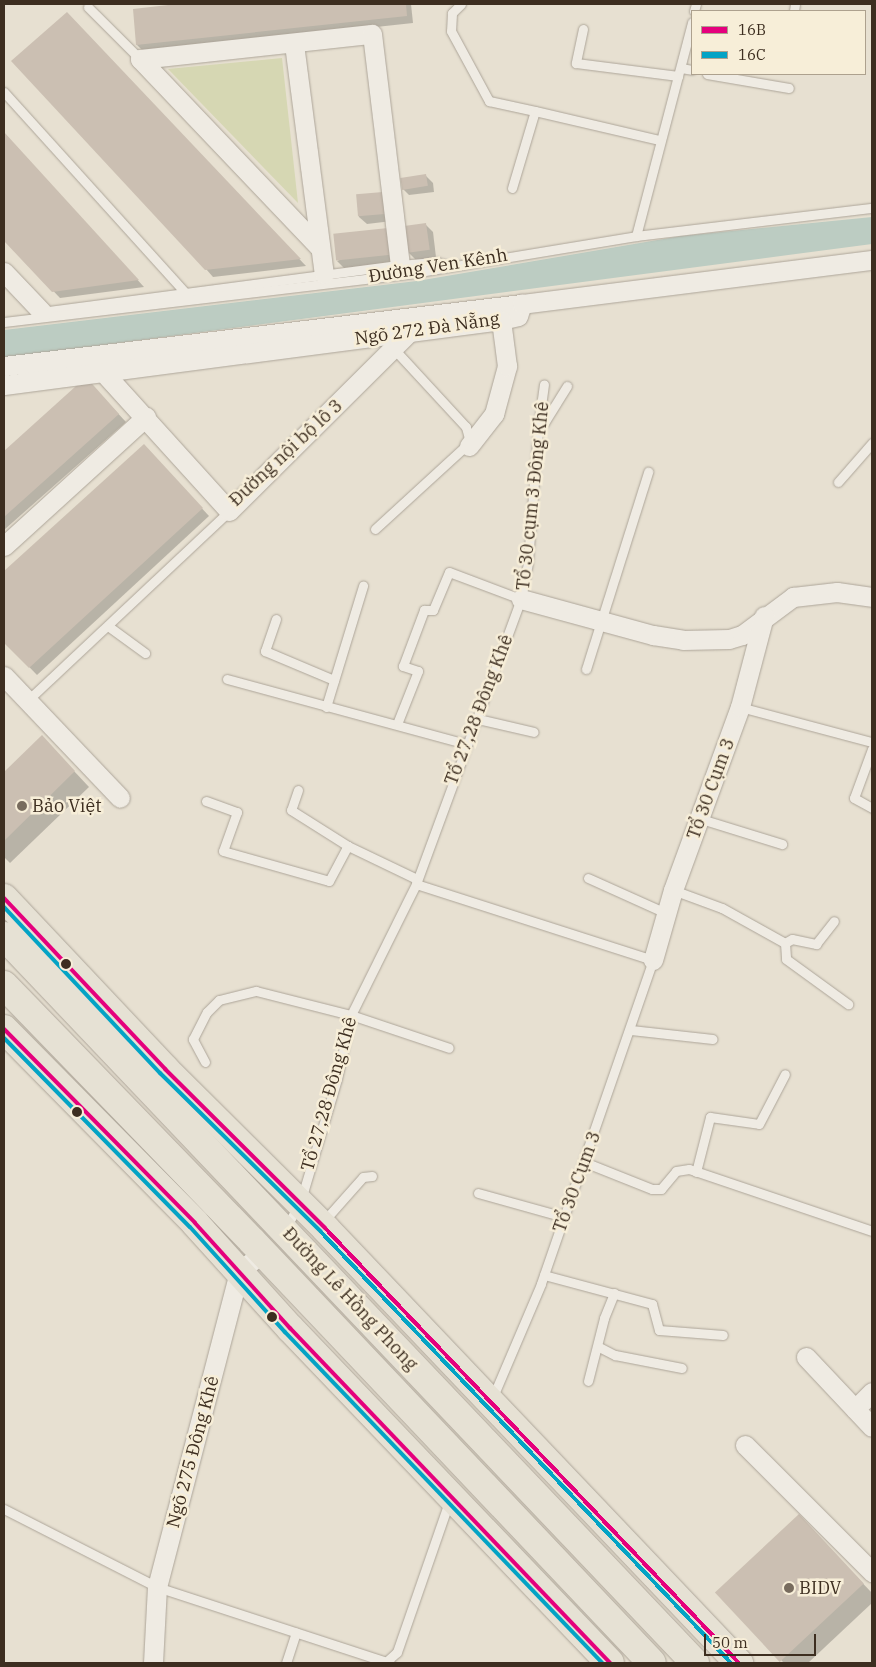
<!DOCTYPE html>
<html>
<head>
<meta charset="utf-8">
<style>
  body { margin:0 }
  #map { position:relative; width:876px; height:1667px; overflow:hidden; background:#e7e0d1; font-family:"IBM Plex Serif",serif }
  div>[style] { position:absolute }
  .green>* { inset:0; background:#d6d7b3 }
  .water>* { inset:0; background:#bcccc2 }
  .shadow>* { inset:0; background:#0003 }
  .building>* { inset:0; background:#cbbfb2; transform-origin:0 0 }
  .roads { filter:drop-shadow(0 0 1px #ada599) drop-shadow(0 0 1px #ada599) }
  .lane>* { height:9px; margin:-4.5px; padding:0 4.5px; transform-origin:4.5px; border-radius:4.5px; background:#efebe3 }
  .street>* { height:19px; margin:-9.5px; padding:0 9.5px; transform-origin:9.5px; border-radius:9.5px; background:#efebe3 }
  .primary>* { height:28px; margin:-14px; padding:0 14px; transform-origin:14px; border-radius:14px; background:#e6e1d4 }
  .bus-1>* { height:4px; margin:-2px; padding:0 2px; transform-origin:2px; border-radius:2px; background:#e5007d }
  .bus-2>* { height:4px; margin:-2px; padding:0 2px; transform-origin:2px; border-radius:2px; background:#03a3c5 }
  .dots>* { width:14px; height:14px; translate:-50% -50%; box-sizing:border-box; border:2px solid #f7eed8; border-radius:50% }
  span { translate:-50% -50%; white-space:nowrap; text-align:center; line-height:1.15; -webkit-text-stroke:5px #f7eed8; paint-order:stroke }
  .street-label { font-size:18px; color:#3d2e20 }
  .poi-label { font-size:18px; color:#3d2e20 }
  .left { translate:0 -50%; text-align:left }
  .frame { position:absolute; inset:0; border:5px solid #3d2e20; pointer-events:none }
  .legend { position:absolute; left:691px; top:10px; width:175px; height:65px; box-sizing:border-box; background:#f7eed8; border:1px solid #ada18e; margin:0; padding:6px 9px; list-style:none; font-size:15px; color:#3d2e20 }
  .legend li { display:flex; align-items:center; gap:10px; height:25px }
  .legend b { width:25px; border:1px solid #ada18e }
  .scale { position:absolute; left:704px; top:1634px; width:112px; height:22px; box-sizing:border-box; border:2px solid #3d2e20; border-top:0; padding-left:6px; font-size:15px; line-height:18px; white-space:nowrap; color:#3d2e20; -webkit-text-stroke:4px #f7eed8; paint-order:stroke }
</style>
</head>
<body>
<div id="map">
  <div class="green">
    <i style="clip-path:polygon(282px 58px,298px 203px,168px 69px)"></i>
  </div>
  <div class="water">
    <i style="clip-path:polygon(872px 217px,872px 244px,4px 358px,4px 330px,417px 281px,681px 236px)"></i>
  </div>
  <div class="shadow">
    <i style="clip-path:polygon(189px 4px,411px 4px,413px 23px,144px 52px,137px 45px,135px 10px)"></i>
    <i style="clip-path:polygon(74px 21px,306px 266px,213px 277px,206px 269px)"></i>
    <i style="clip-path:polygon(4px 133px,144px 287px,60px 298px,4px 239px)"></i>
    <i style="clip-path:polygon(426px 176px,433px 183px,434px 192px,409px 195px,402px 188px)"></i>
    <i style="clip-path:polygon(357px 196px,389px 201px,392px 221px,367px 224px,359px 217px)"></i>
    <i style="clip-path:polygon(426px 225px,433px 232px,436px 257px,416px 260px,408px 252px)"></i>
    <i style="clip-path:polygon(395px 237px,398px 262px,344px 268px,337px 261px)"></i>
    <i style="clip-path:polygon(86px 379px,126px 422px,4px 530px,4px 453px)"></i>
    <i style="clip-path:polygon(144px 446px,209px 516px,37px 675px,4px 641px,4px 572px)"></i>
    <i style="clip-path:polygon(42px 737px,89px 787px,10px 863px,4px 857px,4px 773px)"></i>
    <i style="clip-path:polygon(813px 1531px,872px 1593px,872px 1603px,808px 1663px,784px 1663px,717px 1593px)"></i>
  </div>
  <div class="building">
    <i style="clip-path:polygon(177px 4px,406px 4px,407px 16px,136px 45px,133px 9px)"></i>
    <i style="clip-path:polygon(67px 12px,301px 259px,205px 270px,11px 61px)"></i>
    <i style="clip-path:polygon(4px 132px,139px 280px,52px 292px,4px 241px)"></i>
    <i style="left:426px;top:174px;width:12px;height:26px;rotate:81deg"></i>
    <i style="left:383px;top:192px;width:22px;height:27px;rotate:85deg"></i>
    <i style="left:426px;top:223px;width:27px;height:22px;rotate:82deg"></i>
    <i style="left:388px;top:228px;width:27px;height:55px;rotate:84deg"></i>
    <i style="clip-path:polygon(86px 377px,119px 414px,4px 517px,4px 451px)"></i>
    <i style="clip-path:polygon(144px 444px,203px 508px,29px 668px,4px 643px,4px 571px)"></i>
    <i style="clip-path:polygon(42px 735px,75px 771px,4px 841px,4px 772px)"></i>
    <i style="left:799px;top:1514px;width:95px;height:115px;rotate:47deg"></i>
  </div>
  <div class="roads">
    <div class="lane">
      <i style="left:461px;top:4px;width:13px;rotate:135deg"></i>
      <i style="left:452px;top:13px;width:18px;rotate:93deg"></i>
      <i style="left:451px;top:31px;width:80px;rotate:61.5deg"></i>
      <i style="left:489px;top:101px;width:47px;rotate:12.3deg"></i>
      <i style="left:88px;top:7px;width:74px;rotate:45deg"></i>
      <i style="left:694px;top:11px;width:7px;rotate:-74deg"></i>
      <i style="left:794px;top:11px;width:7px;rotate:-82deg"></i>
      <i style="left:583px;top:29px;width:35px;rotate:102deg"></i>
      <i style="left:576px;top:63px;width:103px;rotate:7.3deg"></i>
      <i style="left:681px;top:68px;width:11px;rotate:10deg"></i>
      <i style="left:707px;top:74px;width:83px;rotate:9.7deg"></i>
      <i style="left:4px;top:92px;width:268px;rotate:47.9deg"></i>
      <i style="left:512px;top:188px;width:80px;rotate:-73.4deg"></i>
      <i style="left:535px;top:111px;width:128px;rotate:13.1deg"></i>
      <i style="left:636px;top:236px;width:221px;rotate:-75.3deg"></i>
      <i style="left:41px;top:312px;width:362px;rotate:-7.5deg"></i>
      <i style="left:400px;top:265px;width:37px;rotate:-5deg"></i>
      <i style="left:437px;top:262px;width:10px;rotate:17deg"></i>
      <i style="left:4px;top:322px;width:412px;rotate:-6.8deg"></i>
      <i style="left:413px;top:273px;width:226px;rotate:-9.4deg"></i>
      <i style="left:636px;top:236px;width:238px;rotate:-6.8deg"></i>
      <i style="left:539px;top:431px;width:53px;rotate:-58.1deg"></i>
      <i style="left:838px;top:482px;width:52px;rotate:-48.9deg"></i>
      <i style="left:375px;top:529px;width:129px;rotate:-42.5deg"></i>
      <i style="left:470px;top:442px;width:16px;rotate:-105deg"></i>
      <i style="left:466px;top:427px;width:106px;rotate:-132.7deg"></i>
      <i style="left:276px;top:619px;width:34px;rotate:109deg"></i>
      <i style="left:265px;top:651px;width:75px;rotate:22.8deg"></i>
      <i style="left:108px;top:626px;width:46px;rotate:36.1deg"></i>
      <i style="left:586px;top:669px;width:207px;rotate:-72.5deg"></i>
      <i style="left:227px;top:679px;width:248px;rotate:15.2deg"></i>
      <i style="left:27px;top:701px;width:277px;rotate:-43.2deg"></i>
      <i style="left:326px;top:707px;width:127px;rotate:-73deg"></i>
      <i style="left:740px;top:707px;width:137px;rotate:14.9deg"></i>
      <i style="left:478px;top:719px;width:57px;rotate:13.1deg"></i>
      <i style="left:397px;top:724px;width:57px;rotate:-68.4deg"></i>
      <i style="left:418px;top:671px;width:16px;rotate:-162deg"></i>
      <i style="left:403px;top:666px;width:60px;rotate:-69.4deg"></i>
      <i style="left:424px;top:610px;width:9px"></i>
      <i style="left:433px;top:610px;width:41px;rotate:-67.2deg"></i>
      <i style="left:449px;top:572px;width:77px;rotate:20.6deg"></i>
      <i style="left:872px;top:749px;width:52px;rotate:110.2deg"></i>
      <i style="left:854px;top:798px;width:21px;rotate:29deg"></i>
      <i style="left:298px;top:790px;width:21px;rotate:109deg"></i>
      <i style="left:291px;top:810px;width:67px;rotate:32.3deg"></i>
      <i style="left:348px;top:846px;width:76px;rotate:25.6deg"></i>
      <i style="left:206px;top:801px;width:33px;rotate:20deg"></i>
      <i style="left:237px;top:812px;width:41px;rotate:109.7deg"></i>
      <i style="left:223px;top:851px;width:110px;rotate:15.8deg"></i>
      <i style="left:329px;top:881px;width:40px;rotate:-62deg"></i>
      <i style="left:701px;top:819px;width:85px;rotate:17.2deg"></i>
      <i style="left:588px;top:878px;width:85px;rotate:24.2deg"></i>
      <i style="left:416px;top:884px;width:249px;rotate:17.8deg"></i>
      <i style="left:653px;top:960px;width:343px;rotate:109.1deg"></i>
      <i style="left:541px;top:1284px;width:125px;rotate:113.1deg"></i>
      <i style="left:673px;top:890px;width:52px;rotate:20.2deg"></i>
      <i style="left:722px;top:908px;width:72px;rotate:29.1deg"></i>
      <i style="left:785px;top:943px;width:16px;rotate:86deg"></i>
      <i style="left:786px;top:959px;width:77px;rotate:36deg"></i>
      <i style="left:785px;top:943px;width:8px;rotate:-30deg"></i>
      <i style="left:792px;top:939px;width:25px;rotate:12deg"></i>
      <i style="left:816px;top:944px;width:29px;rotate:-52deg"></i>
      <i style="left:631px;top:1030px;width:82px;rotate:6.3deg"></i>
      <i style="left:205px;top:1062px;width:26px;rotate:-118deg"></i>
      <i style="left:193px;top:1039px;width:30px;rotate:-63deg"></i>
      <i style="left:207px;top:1012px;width:17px;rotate:-45deg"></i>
      <i style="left:219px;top:1000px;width:38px;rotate:-14deg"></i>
      <i style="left:256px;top:991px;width:98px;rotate:14.2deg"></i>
      <i style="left:351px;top:1015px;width:103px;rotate:18.6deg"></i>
      <i style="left:584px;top:1162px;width:73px;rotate:21.7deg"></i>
      <i style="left:652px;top:1189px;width:9px"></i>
      <i style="left:661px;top:1189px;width:23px;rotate:-50deg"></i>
      <i style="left:676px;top:1171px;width:13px;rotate:-9deg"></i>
      <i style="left:689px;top:1169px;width:193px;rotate:18.7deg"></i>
      <i style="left:696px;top:1172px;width:57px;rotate:-75.7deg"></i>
      <i style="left:710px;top:1117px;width:49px;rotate:8.1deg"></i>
      <i style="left:759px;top:1124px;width:56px;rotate:-62.5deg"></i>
      <i style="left:478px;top:1193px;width:89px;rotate:15.6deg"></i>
      <i style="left:323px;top:1222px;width:60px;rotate:-48.4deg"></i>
      <i style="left:363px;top:1177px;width:9px;rotate:-6deg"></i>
      <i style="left:286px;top:1227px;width:28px;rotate:-60deg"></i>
      <i style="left:300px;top:1203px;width:129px;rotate:-73.4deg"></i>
      <i style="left:337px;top:1079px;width:66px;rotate:-77.7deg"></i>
      <i style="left:351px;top:1015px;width:146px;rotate:-63.6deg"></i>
      <i style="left:416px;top:884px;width:304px;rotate:-69.8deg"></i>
      <i style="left:521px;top:599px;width:38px;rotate:-79deg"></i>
      <i style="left:528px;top:562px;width:134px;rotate:-85.7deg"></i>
      <i style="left:538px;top:428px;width:44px;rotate:-82.2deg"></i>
      <i style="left:544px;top:1275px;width:112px;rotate:15deg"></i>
      <i style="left:652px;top:1304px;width:27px;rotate:75deg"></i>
      <i style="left:659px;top:1330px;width:64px;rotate:4.5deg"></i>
      <i style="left:599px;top:1347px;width:18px;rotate:27deg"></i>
      <i style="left:615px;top:1355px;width:68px;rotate:11deg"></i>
      <i style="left:588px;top:1381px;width:65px;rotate:-75.7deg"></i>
      <i style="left:604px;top:1318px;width:27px;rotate:-68deg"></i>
      <i style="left:4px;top:1509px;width:172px;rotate:27deg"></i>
      <i style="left:157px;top:1587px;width:245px;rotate:18.1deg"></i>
      <i style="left:387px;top:1661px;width:13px;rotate:-42deg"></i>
      <i style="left:397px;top:1652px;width:159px;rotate:-70.9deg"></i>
      <i style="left:286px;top:1663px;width:32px;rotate:-72deg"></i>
    </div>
    <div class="street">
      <i style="left:294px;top:44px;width:232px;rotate:82.6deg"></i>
      <i style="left:140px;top:59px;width:233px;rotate:-6.2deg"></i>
      <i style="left:372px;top:34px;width:233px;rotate:83.1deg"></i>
      <i style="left:140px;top:59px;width:261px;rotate:46.4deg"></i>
      <i style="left:4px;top:272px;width:55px;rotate:46.5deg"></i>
      <i style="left:4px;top:366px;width:522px;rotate:-6.83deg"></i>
      <i style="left:104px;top:373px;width:186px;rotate:47.8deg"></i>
      <i style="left:229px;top:511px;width:254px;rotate:-44.8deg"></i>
      <i style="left:4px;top:385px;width:501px;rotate:-7.45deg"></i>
      <i style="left:501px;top:320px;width:17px;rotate:-13deg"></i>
      <i style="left:518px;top:316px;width:13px;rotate:-72deg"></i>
      <i style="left:522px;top:304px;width:353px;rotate:-7.2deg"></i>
      <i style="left:469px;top:446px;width:41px;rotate:-52deg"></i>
      <i style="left:494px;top:414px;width:50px;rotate:-74.8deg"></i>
      <i style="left:507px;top:366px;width:46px;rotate:-97.4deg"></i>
      <i style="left:4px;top:546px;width:192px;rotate:-42.3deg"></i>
      <i style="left:521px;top:599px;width:137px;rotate:15.3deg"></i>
      <i style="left:653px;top:635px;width:30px;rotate:9deg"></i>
      <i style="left:683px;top:640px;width:46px;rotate:-1.2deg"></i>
      <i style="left:729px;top:639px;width:14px;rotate:-17deg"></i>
      <i style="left:742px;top:635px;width:64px;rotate:-36.7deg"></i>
      <i style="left:793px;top:597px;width:44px;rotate:-6.5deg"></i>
      <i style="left:837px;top:592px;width:35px;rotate:8deg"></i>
      <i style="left:4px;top:676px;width:168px;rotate:46.4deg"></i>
      <i style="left:653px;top:960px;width:73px;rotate:-74.1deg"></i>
      <i style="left:673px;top:890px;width:195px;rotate:-69.9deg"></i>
      <i style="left:740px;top:707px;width:94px;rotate:-75.2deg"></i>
      <i style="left:806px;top:1357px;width:96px;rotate:46.7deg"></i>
      <i style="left:855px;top:1409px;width:24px;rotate:-45deg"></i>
      <i style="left:745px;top:1445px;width:180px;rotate:45deg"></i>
      <i style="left:153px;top:1663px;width:76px;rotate:-87deg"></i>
      <i style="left:157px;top:1587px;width:325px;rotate:-75.4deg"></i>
      <i style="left:239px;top:1272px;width:30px;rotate:-40deg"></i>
    </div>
    <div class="primary">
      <i style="left:4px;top:898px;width:235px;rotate:46.7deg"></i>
      <i style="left:165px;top:1069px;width:226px;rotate:44.8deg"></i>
      <i style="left:325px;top:1228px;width:601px;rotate:46.42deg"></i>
      <i style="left:4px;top:936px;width:1003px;rotate:46.45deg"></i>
      <i style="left:4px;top:985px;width:356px;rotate:45.9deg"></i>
      <i style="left:252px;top:1241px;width:581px;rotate:46.53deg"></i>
      <i style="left:4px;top:1029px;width:272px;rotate:45.4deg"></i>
      <i style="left:195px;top:1223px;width:142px;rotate:47.9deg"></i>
      <i style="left:290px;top:1328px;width:463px;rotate:46.3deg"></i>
    </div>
  </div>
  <div class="bus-1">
    <i style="left:4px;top:898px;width:235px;rotate:46.7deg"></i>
    <i style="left:165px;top:1069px;width:226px;rotate:44.8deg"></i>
    <i style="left:325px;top:1228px;width:601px;rotate:46.42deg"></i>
    <i style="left:4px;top:1029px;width:272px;rotate:45.4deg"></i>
    <i style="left:195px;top:1223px;width:142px;rotate:47.9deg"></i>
    <i style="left:290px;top:1328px;width:463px;rotate:46.3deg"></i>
  </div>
  <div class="bus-2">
    <i style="left:4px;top:907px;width:228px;rotate:46.8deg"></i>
    <i style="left:160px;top:1073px;width:226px;rotate:44.6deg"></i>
    <i style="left:321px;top:1232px;width:595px;rotate:46.43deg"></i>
    <i style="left:4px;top:1038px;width:265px;rotate:45.5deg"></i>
    <i style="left:190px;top:1227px;width:142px;rotate:47.9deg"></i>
    <i style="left:285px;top:1332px;width:458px;rotate:46.2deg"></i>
  </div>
  <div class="dots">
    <i style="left:22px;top:806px;background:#786c5e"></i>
    <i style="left:66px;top:964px;background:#3d2e20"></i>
    <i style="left:77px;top:1112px;background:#3d2e20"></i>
    <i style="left:272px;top:1317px;background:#3d2e20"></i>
    <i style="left:789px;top:1588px;background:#786c5e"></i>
  </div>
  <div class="street-label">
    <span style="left:438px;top:266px;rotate:-9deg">Đường Ven Kênh</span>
    <span style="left:427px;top:329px;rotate:-8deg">Ngõ 272 Đà Nẵng</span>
    <span style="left:286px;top:453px;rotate:-43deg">Đường nội bộ lô 3</span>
    <span style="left:533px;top:496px;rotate:-84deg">Tổ 30 cụm 3 Đông Khê</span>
    <span style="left:479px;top:710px;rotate:-69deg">Tổ 27,28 Đông Khê</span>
    <span style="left:711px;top:789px;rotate:-70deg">Tổ 30 Cụm 3</span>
    <span style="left:329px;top:1094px;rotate:-74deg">Tổ 27,28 Đông Khê</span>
    <span style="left:577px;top:1182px;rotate:-70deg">Tổ 30 Cụm 3</span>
    <span style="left:350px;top:1299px;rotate:47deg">Đường Lê Hồng Phong</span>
    <span style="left:193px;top:1452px;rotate:-75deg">Ngõ 275 Đông Khê</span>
  </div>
  <div class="poi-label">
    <span class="left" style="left:32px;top:806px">Bảo Việt</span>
    <span class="left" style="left:799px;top:1588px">BIDV</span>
  </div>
  <div class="frame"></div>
  <ul class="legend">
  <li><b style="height:6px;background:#e5007d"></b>16B</li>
  <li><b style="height:6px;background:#03a3c5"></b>16C</li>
  </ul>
  <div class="scale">50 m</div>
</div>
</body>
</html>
